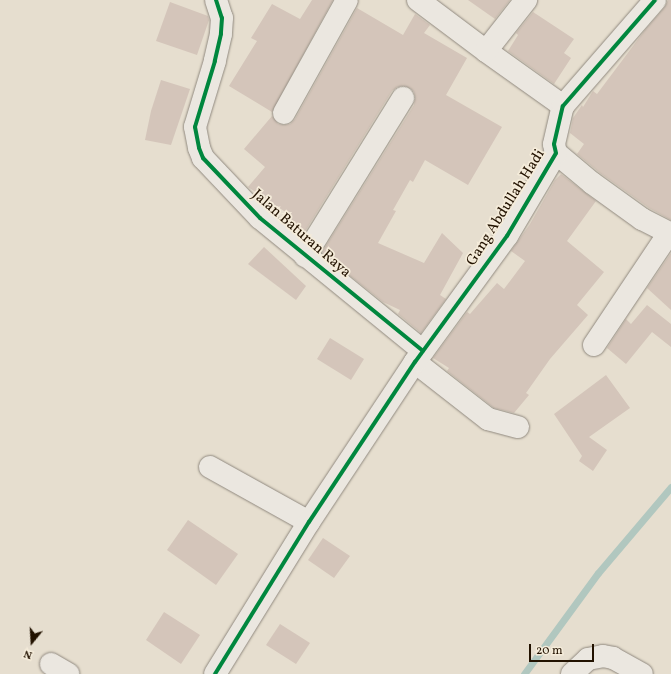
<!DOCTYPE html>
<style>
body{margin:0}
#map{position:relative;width:671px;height:674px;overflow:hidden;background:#e6decf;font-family:Vollkorn,serif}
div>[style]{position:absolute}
.stream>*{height:7px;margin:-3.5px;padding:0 3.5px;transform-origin:3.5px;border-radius:3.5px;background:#b1c7bf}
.building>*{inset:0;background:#d4c5ba}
.roads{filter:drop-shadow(0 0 1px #90897f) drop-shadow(0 0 1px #90897f)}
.minor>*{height:22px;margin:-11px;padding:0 11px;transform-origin:11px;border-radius:11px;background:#ebe7e0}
.cycleway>*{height:4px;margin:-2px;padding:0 2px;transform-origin:2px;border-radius:2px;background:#00873e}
span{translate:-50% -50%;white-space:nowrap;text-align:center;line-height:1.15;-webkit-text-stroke:3.5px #f5ecda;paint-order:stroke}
.street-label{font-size:15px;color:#221200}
.north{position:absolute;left:12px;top:622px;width:40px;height:40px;-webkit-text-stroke:3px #f5ecda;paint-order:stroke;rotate:198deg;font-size:11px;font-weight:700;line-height:16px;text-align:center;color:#221200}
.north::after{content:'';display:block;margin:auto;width:14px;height:18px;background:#221200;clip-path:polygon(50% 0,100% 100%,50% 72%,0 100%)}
.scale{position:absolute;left:529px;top:644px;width:65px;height:18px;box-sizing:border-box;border:2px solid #221200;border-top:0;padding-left:5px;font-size:12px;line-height:14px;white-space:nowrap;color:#221200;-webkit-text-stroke:3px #f5ecda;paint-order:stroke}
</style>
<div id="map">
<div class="stream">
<i style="left:524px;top:674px;width:125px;rotate:-53.8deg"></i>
<i style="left:598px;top:573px;width:113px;rotate:-49.7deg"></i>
</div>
<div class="building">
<i style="clip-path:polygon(312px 0,333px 0,272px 112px,229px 86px,257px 41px,251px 38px,272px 4px,300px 19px)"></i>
<i style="clip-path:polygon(468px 0,510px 0,495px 19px)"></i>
<i style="clip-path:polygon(668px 0,671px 0,671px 220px,649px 208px,600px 173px,577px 154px,584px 144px,570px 133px,573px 118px,582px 105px,583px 107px,593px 91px,597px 94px,645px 30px,664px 8px)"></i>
<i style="clip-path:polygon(170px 2px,208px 16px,209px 20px,197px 55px,156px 41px)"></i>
<i style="clip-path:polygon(357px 8px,403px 35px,415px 14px,430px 25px,424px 33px,467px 58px,446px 95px,502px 127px,468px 185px,425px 160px,413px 182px,410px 180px,393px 210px,396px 211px,378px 243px,424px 263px,442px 233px,463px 253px,440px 295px,446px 299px,421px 333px,398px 314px,400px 310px,383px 302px,348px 274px,350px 270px,332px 260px,322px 252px,414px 105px,415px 98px,414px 92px,410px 88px,403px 86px,397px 87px,392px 91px,304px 233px,286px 220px,290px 215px,248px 187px,265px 167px,244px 149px,272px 116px,278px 124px,284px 125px,290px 124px,295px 119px)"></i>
<i style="clip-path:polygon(533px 12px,574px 39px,564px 53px,571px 58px,554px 84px,508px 51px,518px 35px,516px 33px)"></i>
<i style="clip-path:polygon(161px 80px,190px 89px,171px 145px,145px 140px,151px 111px)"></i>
<i style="clip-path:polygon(561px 174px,596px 201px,567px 241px,604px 272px,577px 305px,588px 315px,550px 359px,526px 393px,529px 395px,514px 413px,494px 408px,447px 371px,449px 368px,433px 358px,467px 312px,470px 314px,497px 283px,504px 289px,525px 261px,511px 251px,530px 224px,555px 180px)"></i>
<i style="clip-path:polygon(264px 247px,306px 286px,296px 300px,248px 264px)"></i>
<i style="clip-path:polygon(671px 253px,671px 310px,647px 288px)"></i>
<i style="clip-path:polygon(647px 305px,671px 324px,671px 347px,652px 332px,626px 364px,607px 348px,626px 319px,631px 324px)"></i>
<i style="clip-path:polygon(330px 338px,364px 359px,351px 380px,317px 359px)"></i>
<i style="clip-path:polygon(606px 375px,630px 408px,589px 437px,607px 450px,593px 471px,579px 461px,582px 456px,554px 414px)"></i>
<i style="clip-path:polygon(188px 520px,238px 554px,216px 585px,167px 550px)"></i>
<i style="clip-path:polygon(323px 538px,350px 556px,334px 578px,308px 560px)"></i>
<i style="clip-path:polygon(164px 612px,200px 635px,181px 664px,146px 640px)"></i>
<i style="clip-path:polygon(280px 624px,310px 643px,296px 664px,266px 645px)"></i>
</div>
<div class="roads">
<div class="minor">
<i style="left:216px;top:0;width:19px;rotate:72deg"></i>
<i style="left:222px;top:18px;width:16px;rotate:94deg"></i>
<i style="left:221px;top:34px;width:28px;rotate:103deg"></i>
<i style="left:215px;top:61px;width:69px;rotate:106.9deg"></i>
<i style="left:195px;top:127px;width:21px;rotate:79deg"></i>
<i style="left:199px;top:148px;width:11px;rotate:68deg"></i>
<i style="left:203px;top:158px;width:83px;rotate:46.5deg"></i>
<i style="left:260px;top:218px;width:210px;rotate:39.2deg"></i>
<i style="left:418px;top:0;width:85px;rotate:36.9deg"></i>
<i style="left:486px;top:51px;width:95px;rotate:35.5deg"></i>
<i style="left:486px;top:51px;width:65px;rotate:-51.9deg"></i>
<i style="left:284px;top:113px;width:129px;rotate:-60.9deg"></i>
<i style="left:556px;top:153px;width:47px;rotate:39.8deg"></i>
<i style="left:592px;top:183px;width:62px;rotate:35.8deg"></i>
<i style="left:642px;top:219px;width:33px;rotate:27deg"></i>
<i style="left:305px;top:256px;width:186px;rotate:-58.2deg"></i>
<i style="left:594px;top:345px;width:135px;rotate:-56.2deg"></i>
<i style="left:415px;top:362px;width:93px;rotate:38deg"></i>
<i style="left:488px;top:419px;width:31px;rotate:15deg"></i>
<i style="left:210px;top:467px;width:113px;rotate:29.1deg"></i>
<i style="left:51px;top:664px;width:20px;rotate:30deg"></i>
<i style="left:215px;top:674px;width:179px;rotate:-58.3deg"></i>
<i style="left:309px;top:522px;width:192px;rotate:-56.5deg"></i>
<i style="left:415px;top:362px;width:156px;rotate:-53.9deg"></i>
<i style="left:507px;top:236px;width:96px;rotate:-59.4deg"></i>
<i style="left:556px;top:153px;width:9px;rotate:-103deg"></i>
<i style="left:554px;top:144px;width:39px;rotate:-77deg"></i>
<i style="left:563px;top:106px;width:140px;rotate:-49deg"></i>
<i style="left:572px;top:674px;width:22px;rotate:-43deg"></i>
<i style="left:588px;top:659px;width:15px;rotate:-11deg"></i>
<i style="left:603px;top:656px;width:10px;rotate:11deg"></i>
<i style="left:613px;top:658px;width:33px;rotate:29deg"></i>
</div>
</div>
<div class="cycleway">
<i style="left:216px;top:0;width:19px;rotate:72deg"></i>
<i style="left:222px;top:18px;width:16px;rotate:94deg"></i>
<i style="left:221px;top:34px;width:28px;rotate:103deg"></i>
<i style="left:215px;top:61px;width:69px;rotate:106.9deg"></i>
<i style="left:195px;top:127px;width:21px;rotate:79deg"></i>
<i style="left:199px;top:148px;width:11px;rotate:68deg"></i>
<i style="left:203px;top:158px;width:83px;rotate:46.5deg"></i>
<i style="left:260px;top:218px;width:210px;rotate:39.2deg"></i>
<i style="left:215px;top:674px;width:179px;rotate:-58.3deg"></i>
<i style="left:309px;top:522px;width:192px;rotate:-56.5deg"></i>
<i style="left:415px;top:362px;width:156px;rotate:-53.9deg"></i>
<i style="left:507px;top:236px;width:96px;rotate:-59.4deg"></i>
<i style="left:556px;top:153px;width:9px;rotate:-103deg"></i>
<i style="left:554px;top:144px;width:39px;rotate:-77deg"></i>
<i style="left:563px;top:106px;width:140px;rotate:-49deg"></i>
</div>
<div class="street-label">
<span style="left:506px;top:208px;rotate:-58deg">Gang Abdullah Hadi</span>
<span style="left:301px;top:234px;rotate:41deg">Jalan Baturan Raya</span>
</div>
<div class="north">N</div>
<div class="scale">20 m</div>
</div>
